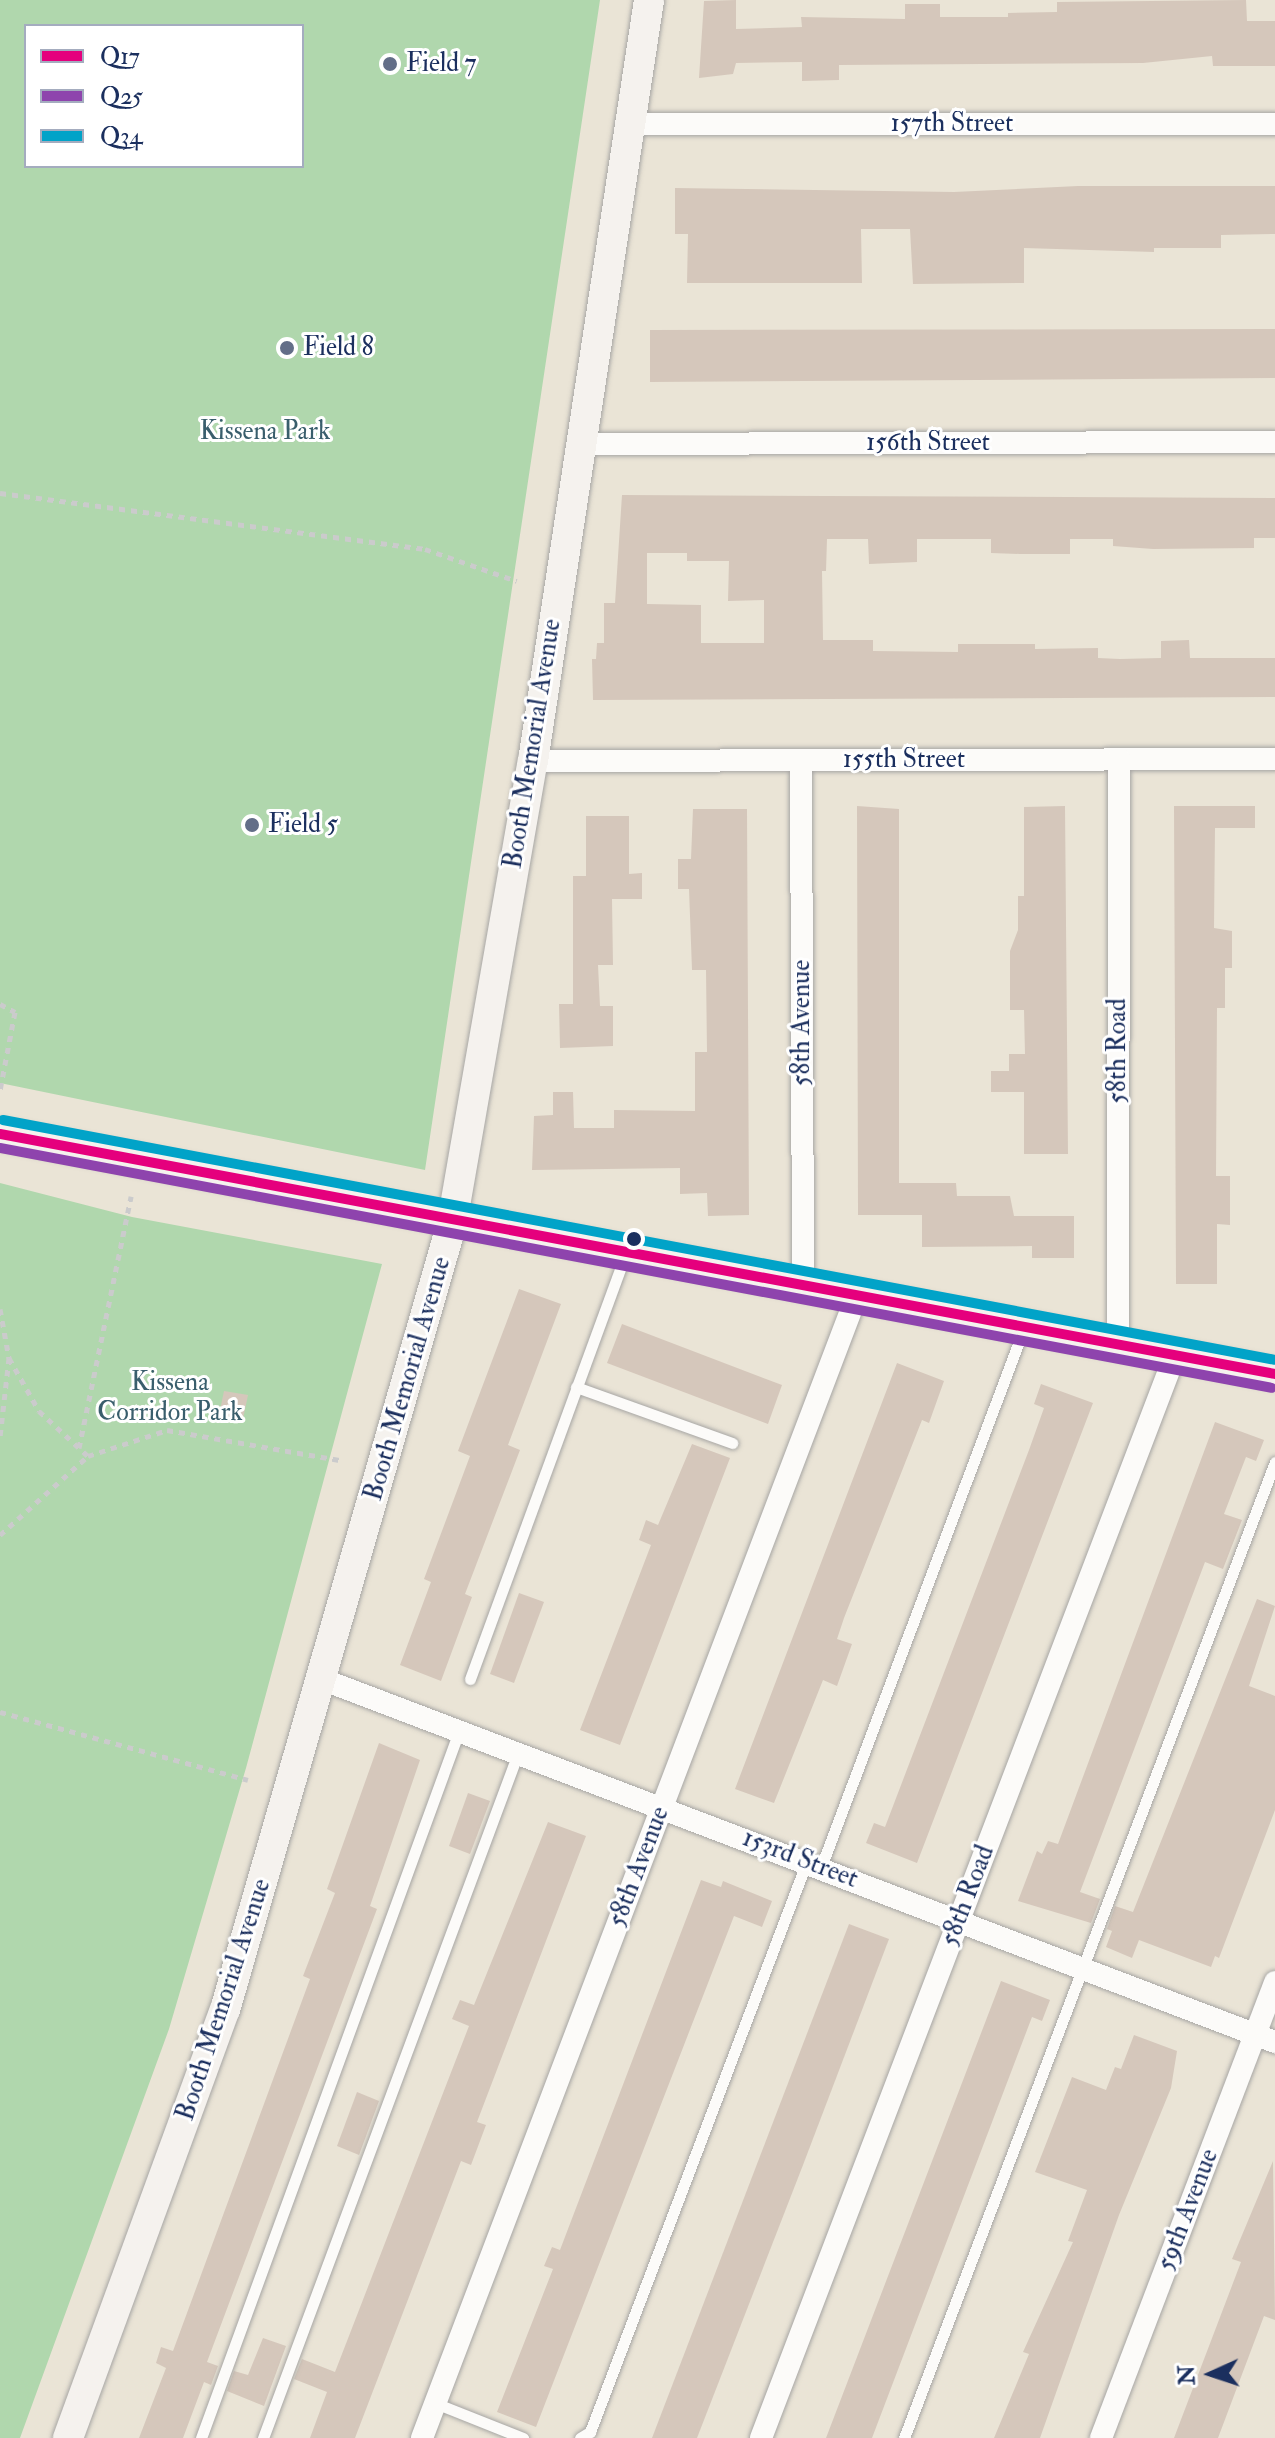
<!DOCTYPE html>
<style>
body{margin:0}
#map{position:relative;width:1275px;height:2438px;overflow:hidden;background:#eae4d6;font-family:"IM FELL Double Pica",serif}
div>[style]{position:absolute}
.green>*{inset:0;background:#b0d7ad}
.building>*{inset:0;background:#d5c7bb}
.path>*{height:5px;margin-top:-2.5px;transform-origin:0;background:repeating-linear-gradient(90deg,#cbcbcc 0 6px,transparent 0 12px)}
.roads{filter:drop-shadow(0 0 2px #a7a6a4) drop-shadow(0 0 2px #a7a6a4)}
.lane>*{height:11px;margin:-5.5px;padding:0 5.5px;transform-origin:5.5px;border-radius:5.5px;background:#fcfbf9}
.street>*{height:22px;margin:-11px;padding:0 11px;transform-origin:11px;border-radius:11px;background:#fcfbf9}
.secondary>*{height:30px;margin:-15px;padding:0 15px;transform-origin:15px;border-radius:15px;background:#f5f2ee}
.bus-1>*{height:10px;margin:-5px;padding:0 5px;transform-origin:5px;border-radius:5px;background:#e5007d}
.bus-2>*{height:10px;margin:-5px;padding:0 5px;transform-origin:5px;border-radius:5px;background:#8e44ad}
.bus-3>*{height:10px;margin:-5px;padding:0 5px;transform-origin:5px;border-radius:5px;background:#01a3c8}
.dots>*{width:22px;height:22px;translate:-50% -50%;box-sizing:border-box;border:4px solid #fff;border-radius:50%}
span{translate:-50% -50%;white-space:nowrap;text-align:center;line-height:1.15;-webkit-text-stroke:6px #fff;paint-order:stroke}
.poi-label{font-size:26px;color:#1b2f5e}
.left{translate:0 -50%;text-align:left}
.street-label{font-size:26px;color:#1b2f5e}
.park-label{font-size:26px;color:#395e6c}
.legend{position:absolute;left:24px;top:24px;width:280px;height:144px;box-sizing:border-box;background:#fff;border:2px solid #a4acbf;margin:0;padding:10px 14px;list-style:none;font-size:24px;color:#1b2f5e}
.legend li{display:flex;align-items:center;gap:16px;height:40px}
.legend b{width:40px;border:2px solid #a4acbf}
.north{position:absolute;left:1171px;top:2334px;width:80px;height:80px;-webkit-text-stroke:6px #fff;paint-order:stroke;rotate:267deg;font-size:22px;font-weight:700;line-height:32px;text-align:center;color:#1b2f5e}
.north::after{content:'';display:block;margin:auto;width:28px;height:36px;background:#1b2f5e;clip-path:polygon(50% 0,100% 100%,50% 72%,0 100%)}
</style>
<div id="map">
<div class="green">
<i style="clip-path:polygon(evenodd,0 0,600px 0,425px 1170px,0 1083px,0 0,26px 26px,302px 26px,302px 166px,26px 166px,26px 26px)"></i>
<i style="clip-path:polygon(0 1183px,132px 1217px,382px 1264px,246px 1768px,169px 2029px,20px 2438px,0 2438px)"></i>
</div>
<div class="building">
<i style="clip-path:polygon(736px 0,736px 29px,802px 27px,801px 17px,905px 19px,905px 4px,940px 4px,940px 17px,1008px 17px,1008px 13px,1057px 12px,1057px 2px,1246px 0,1247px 21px,1275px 21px,1275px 66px,1213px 66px,1212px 56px,1143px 63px,839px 65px,839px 80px,802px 81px,802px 62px,736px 63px,733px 74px,699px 78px,704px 1px)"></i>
<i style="clip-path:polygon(1078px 186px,1275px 186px,1275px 234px,1221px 235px,1221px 248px,1154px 248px,1154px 252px,1024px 248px,1024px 283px,913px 284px,910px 229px,861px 229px,862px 283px,687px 283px,688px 234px,675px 234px,675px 188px,954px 192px)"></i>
<i style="clip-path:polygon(1275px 329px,1275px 378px,650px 382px,650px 330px)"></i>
<i style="clip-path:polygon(evenodd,622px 495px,1275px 498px,1275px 538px,1254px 538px,1254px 548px,1153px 549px,1113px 546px,1113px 539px,1070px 539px,1070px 554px,1020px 554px,991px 553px,991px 539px,917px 539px,917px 562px,869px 564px,868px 539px,827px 539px,826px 571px,822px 571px,823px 640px,873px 640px,873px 651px,958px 652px,958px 644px,1035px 644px,1035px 649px,1098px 648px,1098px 658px,1120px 659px,1161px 658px,1161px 641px,1189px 640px,1190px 658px,1275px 658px,1275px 697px,593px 700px,592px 659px,596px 659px,597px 643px,604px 643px,604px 603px,615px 603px,622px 495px,647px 553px,687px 553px,687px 561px,729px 561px,728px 601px,764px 600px,764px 643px,701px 643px,701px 605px,647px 604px,647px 553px)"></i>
<i style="clip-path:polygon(857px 806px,899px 809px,899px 1183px,956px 1183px,957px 1196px,1010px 1196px,1014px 1216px,1074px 1216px,1074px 1258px,1032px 1258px,1032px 1246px,922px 1247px,922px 1215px,858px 1215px)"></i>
<i style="clip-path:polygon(1065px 806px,1068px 1154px,1024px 1154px,1024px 1092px,991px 1092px,991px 1071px,1009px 1071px,1009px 1054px,1025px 1054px,1024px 1010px,1010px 1010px,1010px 951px,1018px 930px,1018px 896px,1024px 896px,1024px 807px)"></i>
<i style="clip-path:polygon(1174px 806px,1255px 806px,1255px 828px,1215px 828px,1214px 928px,1232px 931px,1232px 968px,1225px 968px,1225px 1008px,1217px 1008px,1216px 1176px,1230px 1176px,1230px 1225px,1217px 1224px,1217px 1284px,1176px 1284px)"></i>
<i style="clip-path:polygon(693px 809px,747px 809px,749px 1215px,708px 1216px,707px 1193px,680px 1194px,680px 1168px,532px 1170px,534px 1116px,553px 1115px,553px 1092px,573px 1092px,574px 1128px,614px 1128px,614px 1110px,695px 1111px,695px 1052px,707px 1052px,706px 970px,692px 970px,689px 889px,678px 889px,678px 859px,691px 859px)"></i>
<i style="clip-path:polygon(586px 816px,629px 816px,629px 874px,642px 873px,642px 899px,612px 899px,613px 965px,598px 965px,600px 1006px,613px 1006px,613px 1046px,560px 1048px,559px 1004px,573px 1004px,573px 876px,586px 876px)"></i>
<i style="clip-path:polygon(519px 1289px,561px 1304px,508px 1445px,520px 1450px,465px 1594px,472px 1597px,441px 1681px,400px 1665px,431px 1582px,424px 1579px,470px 1456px,458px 1451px)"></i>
<i style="clip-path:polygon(622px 1324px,782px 1385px,768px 1424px,607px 1363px)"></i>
<i style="clip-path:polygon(897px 1363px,944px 1381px,929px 1423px,922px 1420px,844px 1618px,837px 1639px,852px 1644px,837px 1686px,823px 1680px,774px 1803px,735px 1789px)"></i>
<i style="clip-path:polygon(1041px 1384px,1093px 1403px,917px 1863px,866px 1843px,874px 1823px,885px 1827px,1029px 1450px,1044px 1408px,1034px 1404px)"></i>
<i style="clip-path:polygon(224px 1391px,248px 1395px,243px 1419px,219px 1415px)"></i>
<i style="clip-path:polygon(1215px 1422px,1264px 1440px,1256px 1461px,1246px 1457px,1224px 1514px,1242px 1520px,1223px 1569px,1205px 1562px,1080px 1892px,1100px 1899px,1091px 1923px,1018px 1901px,1037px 1851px,1042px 1854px,1048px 1841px,1058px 1844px)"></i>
<i style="clip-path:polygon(692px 1444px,730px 1458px,620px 1745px,580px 1730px,651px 1545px,639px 1540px,646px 1520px,658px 1525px)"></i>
<i style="clip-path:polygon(519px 1593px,544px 1602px,514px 1683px,490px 1674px)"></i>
<i style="clip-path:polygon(1257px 1599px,1275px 1606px,1249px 1686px,1275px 1696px,1275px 1810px,1219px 1958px,1215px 1956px,1211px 1967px,1139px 1940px,1132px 1958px,1106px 1947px,1112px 1931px,1107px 1929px,1115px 1906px,1133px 1912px)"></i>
<i style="clip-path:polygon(379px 1743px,420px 1760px,370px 1906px,377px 1909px,207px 2362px,218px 2366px,211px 2385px,204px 2382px,183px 2438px,139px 2438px,166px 2368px,156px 2363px,161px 2347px,173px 2351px,310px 1979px,303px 1976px,335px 1893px,327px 1889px)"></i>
<i style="clip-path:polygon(468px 1793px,490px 1801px,470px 1854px,449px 1846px)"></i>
<i style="clip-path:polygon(548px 1822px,586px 1836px,477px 2122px,486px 2125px,471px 2165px,461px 2161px,355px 2438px,310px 2438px,327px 2392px,294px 2379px,302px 2359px,335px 2372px,469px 2026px,452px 2019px,460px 2000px,474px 2005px)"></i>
<i style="clip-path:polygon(701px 1880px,721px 1887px,723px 1881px,772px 1901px,762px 1927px,734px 1916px,536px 2427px,497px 2412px,553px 2269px,544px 2266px,552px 2247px,560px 2250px)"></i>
<i style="clip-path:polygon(849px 1924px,889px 1939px,803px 2165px,697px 2438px,652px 2438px)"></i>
<i style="clip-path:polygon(1001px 1981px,1050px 2000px,1042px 2021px,1032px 2017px,872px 2438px,826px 2438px)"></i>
<i style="clip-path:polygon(1134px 2035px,1177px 2051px,1171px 2088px,1119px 2215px,1040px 2438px,994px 2438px,1029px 2354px,1023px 2352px,1073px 2242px,1068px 2241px,1087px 2190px,1035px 2172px,1072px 2077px,1106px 2090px,1115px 2067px,1121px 2069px)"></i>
<i style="clip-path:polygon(357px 2092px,379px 2101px,359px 2155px,337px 2146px)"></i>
<i style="clip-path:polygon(1273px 2161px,1275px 2320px,1264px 2316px,1218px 2438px,1174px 2438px,1241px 2262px,1232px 2259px)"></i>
<i style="clip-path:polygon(263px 2338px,286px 2346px,264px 2406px,227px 2391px,234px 2371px,248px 2375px)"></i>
</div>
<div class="path">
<i style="left:0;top:493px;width:429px;rotate:7.5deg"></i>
<i style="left:425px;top:549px;width:97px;rotate:19.2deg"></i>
<i style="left:0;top:1004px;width:17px;rotate:28deg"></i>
<i style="left:15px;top:1012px;width:80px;rotate:100.8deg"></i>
<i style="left:0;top:1309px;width:50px;rotate:79.6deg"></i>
<i style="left:9px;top:1358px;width:80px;rotate:96.5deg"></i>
<i style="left:9px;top:1358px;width:61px;rotate:60.5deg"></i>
<i style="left:39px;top:1411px;width:67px;rotate:42.6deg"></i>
<i style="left:79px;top:1448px;width:257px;rotate:-78.3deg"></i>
<i style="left:0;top:1535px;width:118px;rotate:-41.9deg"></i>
<i style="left:88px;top:1456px;width:83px;rotate:-18.2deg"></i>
<i style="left:167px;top:1430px;width:175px;rotate:9.9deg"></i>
<i style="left:0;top:1712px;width:257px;rotate:15.3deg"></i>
</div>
<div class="roads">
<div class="lane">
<i style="left:576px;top:1387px;width:166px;rotate:19.7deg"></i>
<i style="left:470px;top:1679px;width:451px;rotate:-69.9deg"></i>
<i style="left:821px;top:1867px;width:576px;rotate:-69.36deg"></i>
<i style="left:435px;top:2403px;width:95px;rotate:21.7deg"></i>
<i style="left:201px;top:2438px;width:753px;rotate:-69.95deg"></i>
<i style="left:263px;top:2438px;width:731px;rotate:-69.58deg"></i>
<i style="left:580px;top:2438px;width:12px;rotate:-31deg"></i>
<i style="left:590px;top:2432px;width:611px;rotate:-69.19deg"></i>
<i style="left:904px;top:2438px;width:1044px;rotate:-69.19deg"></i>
</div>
<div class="street">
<i style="left:629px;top:124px;width:646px"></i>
<i style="left:581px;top:444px;width:694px;rotate:-0.17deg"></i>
<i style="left:801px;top:760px;width:526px;rotate:89.78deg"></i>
<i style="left:533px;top:761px;width:742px;rotate:-0.15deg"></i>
<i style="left:1118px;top:1343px;width:584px;rotate:-89.9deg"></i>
<i style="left:324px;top:1680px;width:1018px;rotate:20.84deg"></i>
<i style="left:422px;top:2438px;width:1221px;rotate:-69.17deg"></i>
<i style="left:761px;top:2438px;width:1159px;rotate:-69.08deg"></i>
<i style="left:1101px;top:2438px;width:488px;rotate:-69.1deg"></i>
</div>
<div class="secondary">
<i style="left:0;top:1134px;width:1297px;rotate:10.66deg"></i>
<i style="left:68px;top:2438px;width:456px;rotate:-69.9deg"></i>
<i style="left:225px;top:2010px;width:819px;rotate:-73.91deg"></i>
<i style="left:452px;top:1223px;width:469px;rotate:-80.1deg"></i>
<i style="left:533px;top:761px;width:770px;rotate:-81.33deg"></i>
</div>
</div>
<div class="bus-1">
<i style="left:0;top:1134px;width:1297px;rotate:10.66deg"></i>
</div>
<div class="bus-2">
<i style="left:0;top:1148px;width:1294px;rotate:10.68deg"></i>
</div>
<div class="bus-3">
<i style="left:3px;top:1120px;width:1294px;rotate:10.68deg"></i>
</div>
<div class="dots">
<i style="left:390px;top:64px;background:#636e88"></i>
<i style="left:287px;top:348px;background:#636e88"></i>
<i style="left:252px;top:825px;background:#636e88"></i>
<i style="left:634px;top:1239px;background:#1b2f5e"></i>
</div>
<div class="poi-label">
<span class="left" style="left:406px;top:64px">Field 7</span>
<span class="left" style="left:303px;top:348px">Field 8</span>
<span class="left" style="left:268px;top:825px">Field 5</span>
</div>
<div class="street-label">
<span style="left:952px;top:124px">157th Street</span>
<span style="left:928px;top:443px">156th Street</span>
<span style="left:533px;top:744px;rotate:-81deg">Booth Memorial Avenue</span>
<span style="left:904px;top:760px">155th Street</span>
<span style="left:802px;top:1023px;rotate:-90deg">58th Avenue</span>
<span style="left:1118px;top:1051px;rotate:-90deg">58th Road</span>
<span style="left:408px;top:1379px;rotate:-74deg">Booth Memorial Avenue</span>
<span style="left:800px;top:1859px;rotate:21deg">153rd Street</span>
<span style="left:639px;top:1867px;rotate:-69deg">58th Avenue</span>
<span style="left:968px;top:1896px;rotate:-69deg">58th Road</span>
<span style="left:224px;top:2000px;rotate:-72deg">Booth Memorial Avenue</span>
<span style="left:1188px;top:2210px;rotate:-69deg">59th Avenue</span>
</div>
<div class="park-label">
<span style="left:265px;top:432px">Kissena Park</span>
<span style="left:170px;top:1398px">Kissena<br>Corridor Park</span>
</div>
<ul class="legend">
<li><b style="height:10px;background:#e5007d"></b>Q17</li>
<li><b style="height:10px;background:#8e44ad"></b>Q25</li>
<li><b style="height:10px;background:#01a3c8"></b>Q34</li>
</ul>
<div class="north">N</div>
</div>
